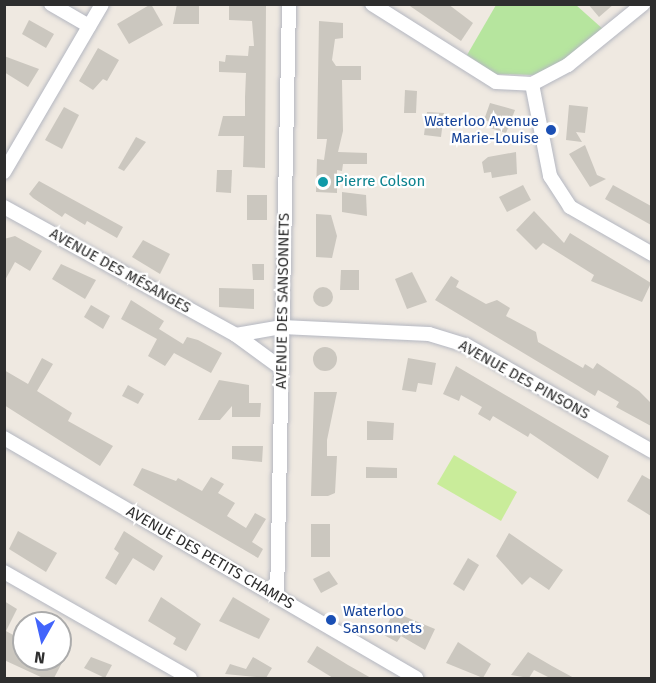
<!DOCTYPE html>
<meta charset="utf-8">
<style>
body{margin:0}
#map{position:relative;width:656px;height:683px;overflow:hidden;background:#efe9e1;font-family:"Fira Sans",sans-serif}
div>[style]{position:absolute}
.green>*{inset:0;background:#b6e59e}
.pitch>*{inset:0;background:#c9ec9a}
.building>*{inset:0;background:#cbc7bf}
.round{border-radius:50%}
.roads{filter:drop-shadow(0 0 2px #b4b7c1) drop-shadow(0 0 2px #b4b7c1)}
.street>*{height:14px;margin:-7px;padding:0 7px;transform-origin:7px;border-radius:7px;background:#fff}
.dots>*{width:16px;height:16px;translate:-50% -50%;box-sizing:border-box;border:3px solid #fff;border-radius:50%}
span{translate:-50% -50%;white-space:nowrap;text-align:center;line-height:1.15;-webkit-text-stroke:4.5px #fff;paint-order:stroke}
.transit-label{font-size:15px;color:#164399}
.right{translate:-100% -50%;text-align:right}
.left{translate:0 -50%;text-align:left}
.culture-label{font-size:15px;color:#0d838f}
.street-label{font-size:15px;color:#2e2e2e}
.frame{position:absolute;inset:0;border:6px solid #2e2e2e;pointer-events:none}
.north{position:absolute;left:12px;top:611px;width:60px;height:60px;box-sizing:border-box;background:#fff;border:2px solid #ababab;border-radius:50%;rotate:188deg;font-size:16px;font-weight:700;line-height:24px;text-align:center;color:#2e2e2e}
.north::after{content:'';display:block;margin:auto;width:21px;height:27px;background:#4264fb;clip-path:polygon(50% 0,100% 100%,50% 72%,0 100%)}
</style>
<div id="map">
<div class="green">
<i style="clip-path:polygon(496px 5px,576px 5px,604px 30px,564px 63px,535px 75px,495px 74px,467px 55px)"></i>
</div>
<div class="pitch">
<i style="clip-path:polygon(454px 455px,517px 492px,501px 521px,437px 484px)"></i>
</div>
<div class="building">
<i style="clip-path:polygon(151px 4px,163px 25px,129px 44px,117px 24px)"></i>
<i style="clip-path:polygon(177px 4px,199px 4px,199px 24px,173px 24px)"></i>
<i style="clip-path:polygon(229px 4px,266px 4px,265px 168px,243px 167px,244px 136px,218px 136px,223px 116px,245px 116px,245px 97px,246px 73px,219px 72px,219px 61px,225px 62px,226px 55px,248px 56px,249px 46px,254px 46px,252px 21px,229px 20px)"></i>
<i style="clip-path:polygon(407px 4px,448px 4px,473px 23px,461px 41px)"></i>
<i style="clip-path:polygon(588px 4px,614px 4px,599px 17px)"></i>
<i style="clip-path:polygon(29px 20px,54px 34px,46px 48px,22px 34px)"></i>
<i style="clip-path:polygon(319px 21px,343px 23px,343px 38px,335px 39px,332px 60px,336px 66px,361px 66px,361px 80px,342px 80px,343px 131px,338px 152px,367px 153px,367px 164px,343px 164px,342px 171px,337px 170px,337px 193px,316px 192px,317px 159px,324px 160px,327px 139px,317px 139px)"></i>
<i style="clip-path:polygon(98px 48px,119px 60px,107px 81px,103px 79px,93px 90px,79px 81px)"></i>
<i style="clip-path:polygon(4px 56px,39px 69px,28px 87px,4px 72px)"></i>
<i style="clip-path:polygon(405px 90px,417px 91px,416px 113px,404px 113px)"></i>
<i style="clip-path:polygon(490px 103px,515px 110px,506px 133px,490px 128px,490px 122px,484px 120px)"></i>
<i style="clip-path:polygon(569px 105px,588px 107px,585px 133px,576px 132px,582px 142px,566px 140px)"></i>
<i style="clip-path:polygon(64px 107px,79px 115px,62px 149px,45px 140px)"></i>
<i style="clip-path:polygon(427px 112px,444px 113px,441px 137px,424px 135px)"></i>
<i style="clip-path:polygon(136px 137px,146px 142px,124px 171px,118px 168px)"></i>
<i style="clip-path:polygon(585px 145px,597px 175px,606px 179px,590px 187px,569px 154px)"></i>
<i style="clip-path:polygon(516px 152px,517px 174px,492px 178px,491px 172px,484px 173px,482px 162px,488px 157px)"></i>
<i style="clip-path:polygon(217px 170px,232px 170px,231px 193px,216px 192px)"></i>
<i style="clip-path:polygon(39px 181px,123px 227px,117px 238px,87px 221px,85px 225px,65px 213px,62px 217px,33px 198px,29px 194px)"></i>
<i style="clip-path:polygon(523px 185px,531px 200px,507px 212px,499px 197px)"></i>
<i style="clip-path:polygon(613px 185px,651px 206px,651px 225px,605px 199px)"></i>
<i style="clip-path:polygon(342px 192px,366px 195px,367px 216px,342px 212px)"></i>
<i style="clip-path:polygon(247px 195px,267px 195px,267px 220px,247px 220px)"></i>
<i style="clip-path:polygon(534px 211px,564px 243px,570px 233px,651px 283px,642px 302px,591px 281px,594px 275px,543px 243px,536px 250px,516px 230px)"></i>
<i style="clip-path:polygon(316px 214px,331px 215px,337px 236px,332px 258px,316px 257px)"></i>
<i style="clip-path:polygon(15px 236px,42px 251px,30px 271px,15px 262px,4px 282px,4px 239px)"></i>
<i style="clip-path:polygon(143px 240px,170px 254px,160px 274px,132px 257px)"></i>
<i style="clip-path:polygon(61px 264px,96px 280px,85px 299px,52px 279px)"></i>
<i style="clip-path:polygon(252px 264px,264px 264px,264px 280px,253px 280px)"></i>
<i style="clip-path:polygon(341px 270px,359px 270px,359px 290px,340px 290px)"></i>
<i style="clip-path:polygon(412px 272px,427px 302px,407px 309px,395px 279px)"></i>
<i style="clip-path:polygon(451px 276px,459px 281px,456px 287px,486px 304px,497px 300px,510px 308px,506px 316px,536px 332px,538px 342px,583px 368px,585px 364px,593px 369px,597px 363px,639px 391px,651px 403px,651px 426px,616px 407px,619px 402px,598px 390px,595px 396px,435px 300px)"></i>
<i class="round" style="left:313px;top:287px;width:20px;height:20px"></i>
<i style="clip-path:polygon(219px 288px,254px 289px,254px 309px,219px 307px)"></i>
<i style="clip-path:polygon(131px 300px,164px 321px,159px 329px,183px 344px,187px 337px,198px 340px,222px 353px,211px 373px,174px 353px,165px 366px,148px 356px,157px 339px,121px 319px)"></i>
<i style="clip-path:polygon(91px 305px,110px 316px,103px 329px,84px 317px)"></i>
<i class="round" style="left:313px;top:347px;width:24px;height:24px"></i>
<i style="clip-path:polygon(42px 358px,53px 364px,37px 391px,72px 413px,68px 421px,113px 446px,100px 466px,4px 405px,4px 370px,28px 384px)"></i>
<i style="clip-path:polygon(408px 358px,436px 363px,432px 385px,418px 383px,416px 392px,402px 390px)"></i>
<i style="clip-path:polygon(456px 366px,609px 456px,598px 479px,530px 433px,528px 437px,493px 416px,490px 421px,478px 414px,482px 407px,461px 395px,459px 401px,443px 394px)"></i>
<i style="clip-path:polygon(219px 380px,249px 385px,249px 403px,261px 403px,260px 417px,232px 417px,232px 406px,220px 420px,198px 420px)"></i>
<i style="clip-path:polygon(128px 385px,144px 394px,138px 404px,122px 396px)"></i>
<i style="clip-path:polygon(314px 392px,337px 392px,327px 440px,327px 456px,337px 456px,335px 493px,328px 496px,311px 496px)"></i>
<i style="clip-path:polygon(367px 421px,394px 423px,393px 440px,367px 440px)"></i>
<i style="clip-path:polygon(232px 446px,263px 446px,262px 462px,232px 459px)"></i>
<i style="clip-path:polygon(366px 467px,397px 468px,397px 478px,366px 478px)"></i>
<i style="clip-path:polygon(142px 468px,176px 481px,178px 478px,202px 491px,211px 477px,224px 484px,218px 493px,235px 503px,227px 516px,246px 528px,255px 513px,266px 519px,252px 542px,263px 549px,258px 558px,133px 485px)"></i>
<i style="clip-path:polygon(642px 475px,651px 480px,651px 516px,627px 501px)"></i>
<i style="clip-path:polygon(311px 524px,330px 524px,330px 557px,311px 557px)"></i>
<i style="clip-path:polygon(18px 531px,57px 553px,46px 572px,9px 549px)"></i>
<i style="clip-path:polygon(124px 531px,163px 556px,154px 571px,133px 558px,116px 585px,105px 578px,119px 553px,114px 549px)"></i>
<i style="clip-path:polygon(509px 533px,563px 570px,549px 590px,530px 577px,522px 585px,496px 556px)"></i>
<i style="clip-path:polygon(468px 558px,479px 565px,464px 591px,453px 584px)"></i>
<i style="clip-path:polygon(329px 571px,338px 584px,321px 593px,313px 579px)"></i>
<i style="clip-path:polygon(161px 597px,201px 624px,186px 651px,173px 644px,176px 638px,148px 621px)"></i>
<i style="clip-path:polygon(233px 597px,270px 619px,259px 639px,219px 621px)"></i>
<i style="clip-path:polygon(4px 601px,17px 609px,6px 631px,24px 641px,24px 659px,64px 659px,54px 678px,43px 678px,4px 660px)"></i>
<i style="clip-path:polygon(394px 612px,435px 629px,425px 650px,401px 636px,397px 642px,382px 634px)"></i>
<i style="clip-path:polygon(458px 642px,491px 664px,483px 678px,446px 663px)"></i>
<i style="clip-path:polygon(317px 646px,348px 665px,371px 678px,333px 678px,307px 662px)"></i>
<i style="clip-path:polygon(528px 652px,552px 666px,574px 678px,550px 678px,534px 670px,529px 678px,511px 675px)"></i>
<i style="clip-path:polygon(91px 657px,112px 665px,105px 678px,84px 668px)"></i>
<i style="clip-path:polygon(253px 657px,272px 668px,266px 678px,225px 674px,230px 664px,246px 669px)"></i>
</div>
<div class="roads">
<div class="street">
<i style="left:51px;top:4px;width:44px;rotate:30.1deg"></i>
<i style="left:372px;top:4px;width:146px;rotate:32.2deg"></i>
<i style="left:496px;top:82px;width:36px;rotate:3deg"></i>
<i style="left:532px;top:84px;width:41px;rotate:-27.8deg"></i>
<i style="left:568px;top:65px;width:97px;rotate:-39.1deg"></i>
<i style="left:532px;top:84px;width:94px;rotate:78.9deg"></i>
<i style="left:550px;top:176px;width:37px;rotate:57deg"></i>
<i style="left:570px;top:207px;width:95px;rotate:29.8deg"></i>
<i style="left:4px;top:172px;width:194px;rotate:-59.7deg"></i>
<i style="left:4px;top:207px;width:265px;rotate:28.9deg"></i>
<i style="left:236px;top:335px;width:56px;rotate:36.3deg"></i>
<i style="left:236px;top:335px;width:47px;rotate:-9.9deg"></i>
<i style="left:282px;top:327px;width:147px;rotate:2.7deg"></i>
<i style="left:429px;top:334px;width:39px;rotate:17deg"></i>
<i style="left:466px;top:345px;width:214px;rotate:29.7deg"></i>
<i style="left:4px;top:438px;width:477px;rotate:30.2deg"></i>
<i style="left:4px;top:572px;width:214px;rotate:29.7deg"></i>
<i style="left:277px;top:597px;width:593px;rotate:-88.84deg"></i>
</div>
</div>
<div class="dots">
<i style="left:551px;top:130px;background:#1a4fb4"></i>
<i style="left:323px;top:182px;background:#0f9aa8"></i>
<i style="left:331px;top:620px;background:#1a4fb4"></i>
</div>
<div class="transit-label">
<span class="right" style="left:539px;top:130px">Waterloo Avenue<br>Marie-Louise</span>
<span class="left" style="left:343px;top:620px">Waterloo<br>Sansonnets</span>
</div>
<div class="culture-label">
<span class="left" style="left:335px;top:182px">Pierre Colson</span>
</div>
<div class="street-label">
<span style="left:120px;top:271px;rotate:29deg">AVENUE DES MÉSANGES</span>
<span style="left:283px;top:301px;rotate:-89deg">AVENUE DES SANSONNETS</span>
<span style="left:524px;top:380px;rotate:29deg">AVENUE DES PINSONS</span>
<span style="left:210px;top:558px;rotate:30deg">AVENUE DES PETITS CHAMPS</span>
</div>
<div class="frame"></div>
<div class="north">N</div>
</div>
